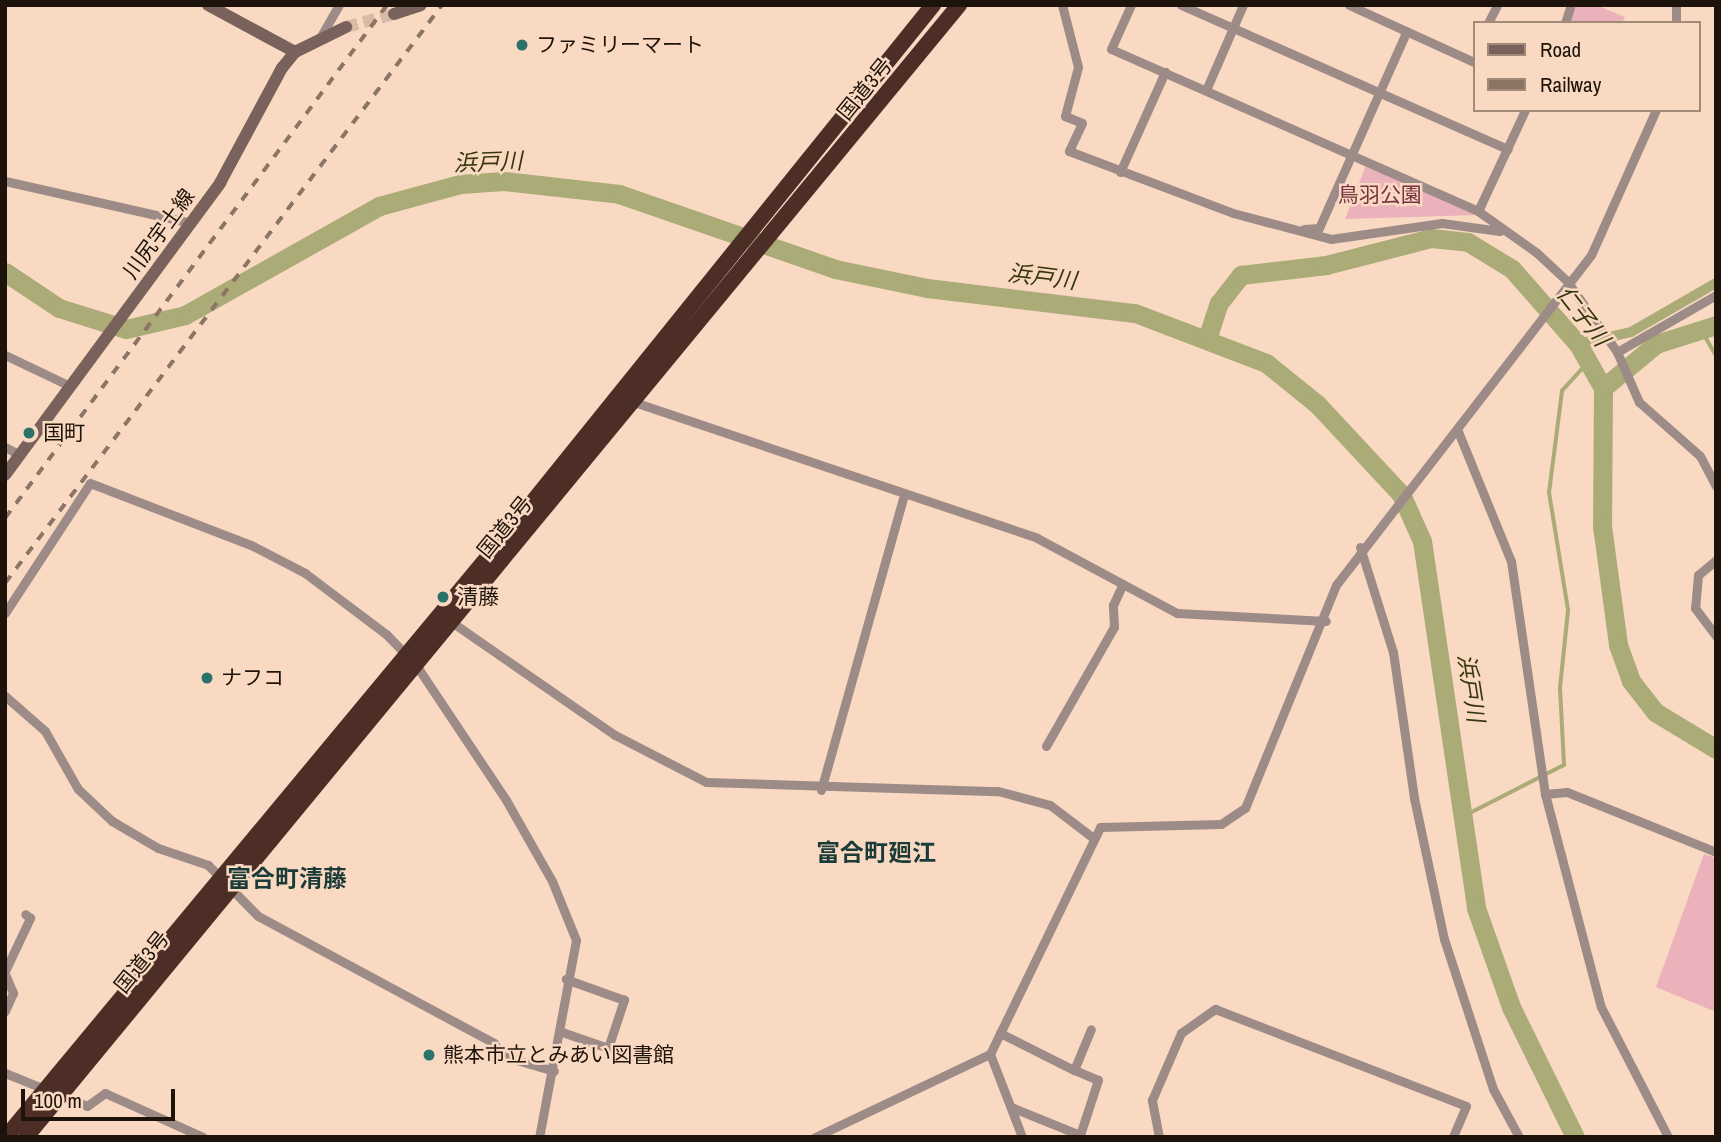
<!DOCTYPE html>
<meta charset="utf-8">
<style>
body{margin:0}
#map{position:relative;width:1721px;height:1142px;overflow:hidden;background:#f9d9c1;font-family:"Archivo Narrow","Noto Sans JP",sans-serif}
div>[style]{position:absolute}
.green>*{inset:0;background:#ebb2bb}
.stream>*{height:3.5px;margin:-1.75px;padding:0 1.75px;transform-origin:1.75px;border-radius:1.75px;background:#aaab77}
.canal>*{height:10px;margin:-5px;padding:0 5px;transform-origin:5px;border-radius:5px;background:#aaab77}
.river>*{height:19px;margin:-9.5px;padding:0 9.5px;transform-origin:9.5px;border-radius:9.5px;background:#aaab77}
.secondary-tunnel>*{height:12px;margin-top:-6px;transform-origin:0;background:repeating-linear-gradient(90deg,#d8bba6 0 12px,transparent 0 18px)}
.street>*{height:9px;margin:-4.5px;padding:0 4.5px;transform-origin:4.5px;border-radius:4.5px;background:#9c8b87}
.secondary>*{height:12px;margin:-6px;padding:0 6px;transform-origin:6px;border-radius:6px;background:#7a625c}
.highway>*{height:16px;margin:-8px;padding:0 8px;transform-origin:8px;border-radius:8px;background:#4d2e27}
.rail>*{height:3.5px;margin-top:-1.75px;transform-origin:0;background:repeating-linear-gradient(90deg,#8b7565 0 9px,transparent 0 18px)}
.dots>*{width:19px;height:19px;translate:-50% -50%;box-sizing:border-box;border:4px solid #f9d9c1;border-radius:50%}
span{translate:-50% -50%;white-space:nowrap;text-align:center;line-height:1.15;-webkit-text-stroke:5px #f9d9c1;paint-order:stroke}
.poi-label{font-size:21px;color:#1e130a}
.left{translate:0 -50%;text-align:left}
.street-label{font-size:21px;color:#1e130a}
.park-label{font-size:21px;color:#783141}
.water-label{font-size:23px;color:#37360c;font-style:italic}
.quarter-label{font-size:24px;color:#1a3b37;font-weight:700}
.frame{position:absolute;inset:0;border:7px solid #1e130a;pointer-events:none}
.legend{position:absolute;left:1473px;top:21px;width:228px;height:91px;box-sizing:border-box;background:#f9d9c1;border:2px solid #a18a78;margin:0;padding:9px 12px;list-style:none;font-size:21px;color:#1e130a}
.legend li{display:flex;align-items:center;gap:14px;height:35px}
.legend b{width:35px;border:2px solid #a18a78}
.scale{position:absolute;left:21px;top:1089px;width:154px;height:32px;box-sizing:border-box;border:4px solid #1e130a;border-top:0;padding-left:9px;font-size:21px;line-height:24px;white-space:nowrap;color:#1e130a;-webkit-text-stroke:5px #f9d9c1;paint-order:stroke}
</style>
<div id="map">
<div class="green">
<i style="clip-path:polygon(1577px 5px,1596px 5px,1625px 17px,1622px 23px,1569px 23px)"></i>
<i style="clip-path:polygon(1366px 165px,1478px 215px,1345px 219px)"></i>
<i style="clip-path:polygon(1704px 854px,1716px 858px,1716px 1012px,1656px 987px)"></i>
</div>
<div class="stream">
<i style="left:1701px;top:329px;width:30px;rotate:60deg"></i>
<i style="left:1466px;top:815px;width:110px;rotate:-27deg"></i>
<i style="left:1564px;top:765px;width:77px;rotate:-93deg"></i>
<i style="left:1560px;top:688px;width:78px;rotate:-84.1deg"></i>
<i style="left:1568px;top:610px;width:119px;rotate:-99.2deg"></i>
<i style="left:1549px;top:493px;width:103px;rotate:-82.7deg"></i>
<i style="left:1562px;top:391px;width:42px;rotate:-47.9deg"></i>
</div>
<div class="canal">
<i style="left:1578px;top:344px;width:54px;rotate:-12.8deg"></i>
<i style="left:1631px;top:332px;width:98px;rotate:-30deg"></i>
</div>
<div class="river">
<i style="left:5px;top:272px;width:65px;rotate:33.7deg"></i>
<i style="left:59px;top:308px;width:70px;rotate:17.4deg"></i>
<i style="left:126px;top:329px;width:61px;rotate:-13.3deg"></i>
<i style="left:185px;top:315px;width:223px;rotate:-29.3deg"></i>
<i style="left:379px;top:206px;width:84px;rotate:-15.2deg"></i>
<i style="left:460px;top:184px;width:44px;rotate:-3.9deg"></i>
<i style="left:504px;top:181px;width:116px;rotate:6.4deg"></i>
<i style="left:619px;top:194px;width:229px;rotate:19.1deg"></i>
<i style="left:835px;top:269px;width:94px;rotate:11.7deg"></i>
<i style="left:927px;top:288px;width:209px;rotate:6.9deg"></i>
<i style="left:1135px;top:313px;width:140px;rotate:20.9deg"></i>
<i style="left:1266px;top:363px;width:65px;rotate:38.8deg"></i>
<i style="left:1317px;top:404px;width:123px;rotate:47deg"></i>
<i style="left:1401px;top:494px;width:51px;rotate:65.9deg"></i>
<i style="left:1422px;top:541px;width:371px;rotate:81.6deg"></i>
<i style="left:1476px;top:908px;width:105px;rotate:70.5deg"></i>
<i style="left:1511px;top:1007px;width:145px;rotate:63.8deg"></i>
<i style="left:1208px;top:336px;width:35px;rotate:-72deg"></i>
<i style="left:1219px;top:303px;width:36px;rotate:-52deg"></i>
<i style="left:1241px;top:275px;width:86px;rotate:-6.7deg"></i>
<i style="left:1326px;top:265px;width:108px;rotate:-14.4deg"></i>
<i style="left:1431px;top:238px;width:37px;rotate:6deg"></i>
<i style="left:1468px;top:242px;width:52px;rotate:31.5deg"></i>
<i style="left:1512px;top:269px;width:100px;rotate:48.7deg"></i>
<i style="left:1578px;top:344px;width:51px;rotate:60.4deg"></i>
<i style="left:1603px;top:388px;width:138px;rotate:90.4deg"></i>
<i style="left:1602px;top:526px;width:120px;rotate:82.3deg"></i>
<i style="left:1618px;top:645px;width:38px;rotate:70deg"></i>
<i style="left:1631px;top:681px;width:39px;rotate:52deg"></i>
<i style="left:1655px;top:712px;width:71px;rotate:31.2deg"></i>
<i style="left:1603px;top:388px;width:69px;rotate:-39.7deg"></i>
<i style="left:1656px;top:344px;width:63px;rotate:-17.6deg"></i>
</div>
<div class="secondary-tunnel">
<i style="left:346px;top:27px;width:50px;rotate:-15.2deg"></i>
</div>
<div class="street">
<i style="left:1062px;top:5px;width:64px;rotate:75.5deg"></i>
<i style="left:1078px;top:67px;width:51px;rotate:104.9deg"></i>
<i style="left:1065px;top:116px;width:18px;rotate:22deg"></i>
<i style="left:1082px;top:123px;width:31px;rotate:115deg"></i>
<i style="left:1069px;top:151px;width:175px;rotate:20.7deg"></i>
<i style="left:1233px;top:213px;width:101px;rotate:14.9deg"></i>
<i style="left:1331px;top:239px;width:112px;rotate:-8.2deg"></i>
<i style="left:1442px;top:223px;width:58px;rotate:8deg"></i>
<i style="left:1131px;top:5px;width:48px;rotate:114.4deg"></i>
<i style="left:1111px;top:49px;width:401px;rotate:23.8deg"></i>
<i style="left:1478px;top:211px;width:72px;rotate:35.4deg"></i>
<i style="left:1537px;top:253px;width:41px;rotate:43deg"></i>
<i style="left:1567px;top:281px;width:87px;rotate:54.8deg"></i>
<i style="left:1617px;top:352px;width:55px;rotate:66.3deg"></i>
<i style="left:1639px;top:402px;width:81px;rotate:41.5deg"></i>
<i style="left:1700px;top:456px;width:34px;rotate:62deg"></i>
<i style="left:1181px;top:5px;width:357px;rotate:23.8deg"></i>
<i style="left:1349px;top:5px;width:137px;rotate:24.5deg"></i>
<i style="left:1676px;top:5px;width:18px;rotate:90deg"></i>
<i style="left:1488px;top:23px;width:20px;rotate:-63deg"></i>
<i style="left:1565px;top:23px;width:19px;rotate:-72deg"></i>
<i style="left:321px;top:36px;width:36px;rotate:-60deg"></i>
<i style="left:1206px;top:90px;width:93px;rotate:-66.5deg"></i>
<i style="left:1120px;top:172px;width:110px;rotate:-65.8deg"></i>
<i style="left:5px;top:181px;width:191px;rotate:12.7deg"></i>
<i style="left:1478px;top:211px;width:111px;rotate:-65deg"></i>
<i style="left:1304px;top:229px;width:15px;rotate:-4deg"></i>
<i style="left:1319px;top:228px;width:214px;rotate:-66deg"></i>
<i style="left:1617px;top:352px;width:114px;rotate:-29.9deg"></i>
<i style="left:5px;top:355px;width:72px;rotate:25.5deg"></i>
<i style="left:631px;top:401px;width:428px;rotate:18.6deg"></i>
<i style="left:1037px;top:538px;width:159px;rotate:28.2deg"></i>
<i style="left:1177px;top:613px;width:149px;rotate:3.1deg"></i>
<i style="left:1457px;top:429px;width:143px;rotate:67.8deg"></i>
<i style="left:1511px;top:561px;width:235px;rotate:81.7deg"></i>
<i style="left:1545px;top:794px;width:220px;rotate:75.3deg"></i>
<i style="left:1601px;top:1007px;width:146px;rotate:62.7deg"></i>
<i style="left:5px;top:447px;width:17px;rotate:28deg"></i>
<i style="left:1360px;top:547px;width:110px;rotate:72.6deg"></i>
<i style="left:1393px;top:652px;width:148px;rotate:81.8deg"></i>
<i style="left:1414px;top:798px;width:144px;rotate:78deg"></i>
<i style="left:1444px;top:939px;width:158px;rotate:71.9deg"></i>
<i style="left:1493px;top:1089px;width:55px;rotate:61.6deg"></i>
<i style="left:1716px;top:560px;width:23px;rotate:140deg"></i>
<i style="left:1698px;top:575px;width:33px;rotate:95deg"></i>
<i style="left:1695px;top:608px;width:35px;rotate:53deg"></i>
<i style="left:5px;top:613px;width:155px;rotate:-56.8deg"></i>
<i style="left:90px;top:483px;width:173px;rotate:21.1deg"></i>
<i style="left:251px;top:545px;width:61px;rotate:27.4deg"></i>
<i style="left:305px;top:573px;width:101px;rotate:37deg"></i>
<i style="left:386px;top:634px;width:43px;rotate:45.9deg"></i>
<i style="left:416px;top:665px;width:162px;rotate:56.3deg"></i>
<i style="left:506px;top:800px;width:93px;rotate:60.4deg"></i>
<i style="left:552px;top:881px;width:64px;rotate:67.9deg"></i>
<i style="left:576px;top:940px;width:200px;rotate:100.6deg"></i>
<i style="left:453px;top:623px;width:197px;rotate:34.7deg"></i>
<i style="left:615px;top:735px;width:102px;rotate:27.3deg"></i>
<i style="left:706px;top:782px;width:292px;rotate:1.8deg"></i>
<i style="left:998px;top:791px;width:54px;rotate:15.1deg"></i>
<i style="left:1050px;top:805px;width:53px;rotate:37.3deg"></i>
<i style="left:5px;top:696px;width:53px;rotate:41.2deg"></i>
<i style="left:45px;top:731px;width:67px;rotate:60.4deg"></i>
<i style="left:78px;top:789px;width:47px;rotate:43.3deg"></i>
<i style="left:112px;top:821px;width:53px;rotate:30.4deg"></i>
<i style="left:158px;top:848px;width:53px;rotate:18.8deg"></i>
<i style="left:208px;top:865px;width:71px;rotate:45.6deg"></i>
<i style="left:258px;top:916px;width:268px;rotate:28.3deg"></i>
<i style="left:494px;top:1043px;width:16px;rotate:55deg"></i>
<i style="left:503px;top:1056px;width:53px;rotate:16.4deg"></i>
<i style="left:1046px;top:746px;width:137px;rotate:-60.3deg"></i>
<i style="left:1114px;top:627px;width:22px;rotate:-93deg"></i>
<i style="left:1113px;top:605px;width:23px;rotate:-65deg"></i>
<i style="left:821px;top:790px;width:303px;rotate:-74.3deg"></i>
<i style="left:1545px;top:794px;width:22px;rotate:-5deg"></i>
<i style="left:1567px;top:792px;width:161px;rotate:21.9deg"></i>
<i style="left:5px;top:971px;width:59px;rotate:-64.7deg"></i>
<i style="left:30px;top:918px;width:6px;rotate:-141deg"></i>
<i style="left:5px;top:974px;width:21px;rotate:67deg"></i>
<i style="left:13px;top:993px;width:20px;rotate:114deg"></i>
<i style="left:562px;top:1032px;width:49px;rotate:19.2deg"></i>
<i style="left:608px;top:1048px;width:51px;rotate:-71.6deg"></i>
<i style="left:624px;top:1000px;width:62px;rotate:-160.1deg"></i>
<i style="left:1000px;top:1033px;width:83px;rotate:26.6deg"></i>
<i style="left:990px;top:1054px;width:89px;rotate:68.9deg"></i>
<i style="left:5px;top:1073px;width:45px;rotate:22deg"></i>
<i style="left:60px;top:1095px;width:29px;rotate:22deg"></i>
<i style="left:87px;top:1106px;width:22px;rotate:-36deg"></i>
<i style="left:105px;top:1093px;width:107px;rotate:24.2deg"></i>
<i style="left:1011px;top:1107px;width:74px;rotate:22.1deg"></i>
<i style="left:1080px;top:1135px;width:58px;rotate:-71.9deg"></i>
<i style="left:1098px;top:1080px;width:26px;rotate:-157deg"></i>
<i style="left:1074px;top:1070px;width:44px;rotate:-67.5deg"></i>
<i style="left:815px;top:1137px;width:194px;rotate:-25.4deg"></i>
<i style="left:990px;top:1054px;width:252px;rotate:-64.1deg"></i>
<i style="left:1100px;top:827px;width:121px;rotate:-1.4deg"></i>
<i style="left:1221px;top:824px;width:29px;rotate:-34deg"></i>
<i style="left:1245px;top:808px;width:241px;rotate:-67.8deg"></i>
<i style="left:1336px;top:585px;width:417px;rotate:-52.3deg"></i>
<i style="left:1591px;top:255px;width:159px;rotate:-65.9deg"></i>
<i style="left:1159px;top:1137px;width:38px;rotate:-101deg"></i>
<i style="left:1152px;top:1100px;width:73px;rotate:-66.6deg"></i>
<i style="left:1181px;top:1033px;width:42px;rotate:-35.2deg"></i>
<i style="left:1215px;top:1009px;width:269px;rotate:21.1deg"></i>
<i style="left:1466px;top:1106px;width:34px;rotate:113deg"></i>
</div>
<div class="secondary">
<i style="left:208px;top:5px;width:99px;rotate:28.4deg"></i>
<i style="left:394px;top:14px;width:28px;rotate:-18deg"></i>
<i style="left:5px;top:475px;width:363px;rotate:-53.6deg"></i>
<i style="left:220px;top:183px;width:131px;rotate:-61.7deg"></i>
<i style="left:282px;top:68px;width:21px;rotate:-51deg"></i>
<i style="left:295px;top:52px;width:57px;rotate:-26.1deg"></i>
</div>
<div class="highway">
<i style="left:6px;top:1137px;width:776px;rotate:-50.28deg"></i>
<i style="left:502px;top:540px;width:687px;rotate:-51.14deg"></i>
<i style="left:26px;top:1137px;width:1467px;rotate:-50.5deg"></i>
</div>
<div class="rail">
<i style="left:5px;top:518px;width:640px;rotate:-53.33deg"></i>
<i style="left:5px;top:583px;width:725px;rotate:-52.91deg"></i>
</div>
<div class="dots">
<i style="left:522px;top:45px;background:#2b7269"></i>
<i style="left:29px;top:433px;background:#2b7269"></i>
<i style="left:443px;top:597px;background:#2b7269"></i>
<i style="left:207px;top:678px;background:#2b7269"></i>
<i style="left:429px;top:1055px;background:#2b7269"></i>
</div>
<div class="poi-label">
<span class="left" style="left:536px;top:45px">ファミリーマート</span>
<span class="left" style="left:43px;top:433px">国町</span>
<span class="left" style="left:457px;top:597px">清藤</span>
<span class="left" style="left:221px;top:678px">ナフコ</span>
<span class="left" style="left:443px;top:1055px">熊本市立とみあい図書館</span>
</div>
<div class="street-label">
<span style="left:865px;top:89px;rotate:-51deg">国道3号</span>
<span style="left:159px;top:234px;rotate:-54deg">川尻宇土線</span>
<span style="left:505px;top:527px;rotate:-51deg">国道3号</span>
<span style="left:142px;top:962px;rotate:-51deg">国道3号</span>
</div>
<div class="park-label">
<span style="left:1380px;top:195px">鳥羽公園</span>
</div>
<div class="water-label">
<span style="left:488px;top:162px;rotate:-2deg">浜戸川</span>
<span style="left:1042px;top:277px;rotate:7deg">浜戸川</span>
<span style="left:1583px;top:316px;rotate:52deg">仁子川</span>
<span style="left:1471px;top:688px;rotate:81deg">浜戸川</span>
</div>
<div class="quarter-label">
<span style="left:876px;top:853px">富合町廻江</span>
<span style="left:287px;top:879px">富合町清藤</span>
</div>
<div class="frame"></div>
<ul class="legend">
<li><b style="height:9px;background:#7a625c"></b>Road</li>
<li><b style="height:9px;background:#8b7565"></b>Railway</li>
</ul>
<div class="scale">100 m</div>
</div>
